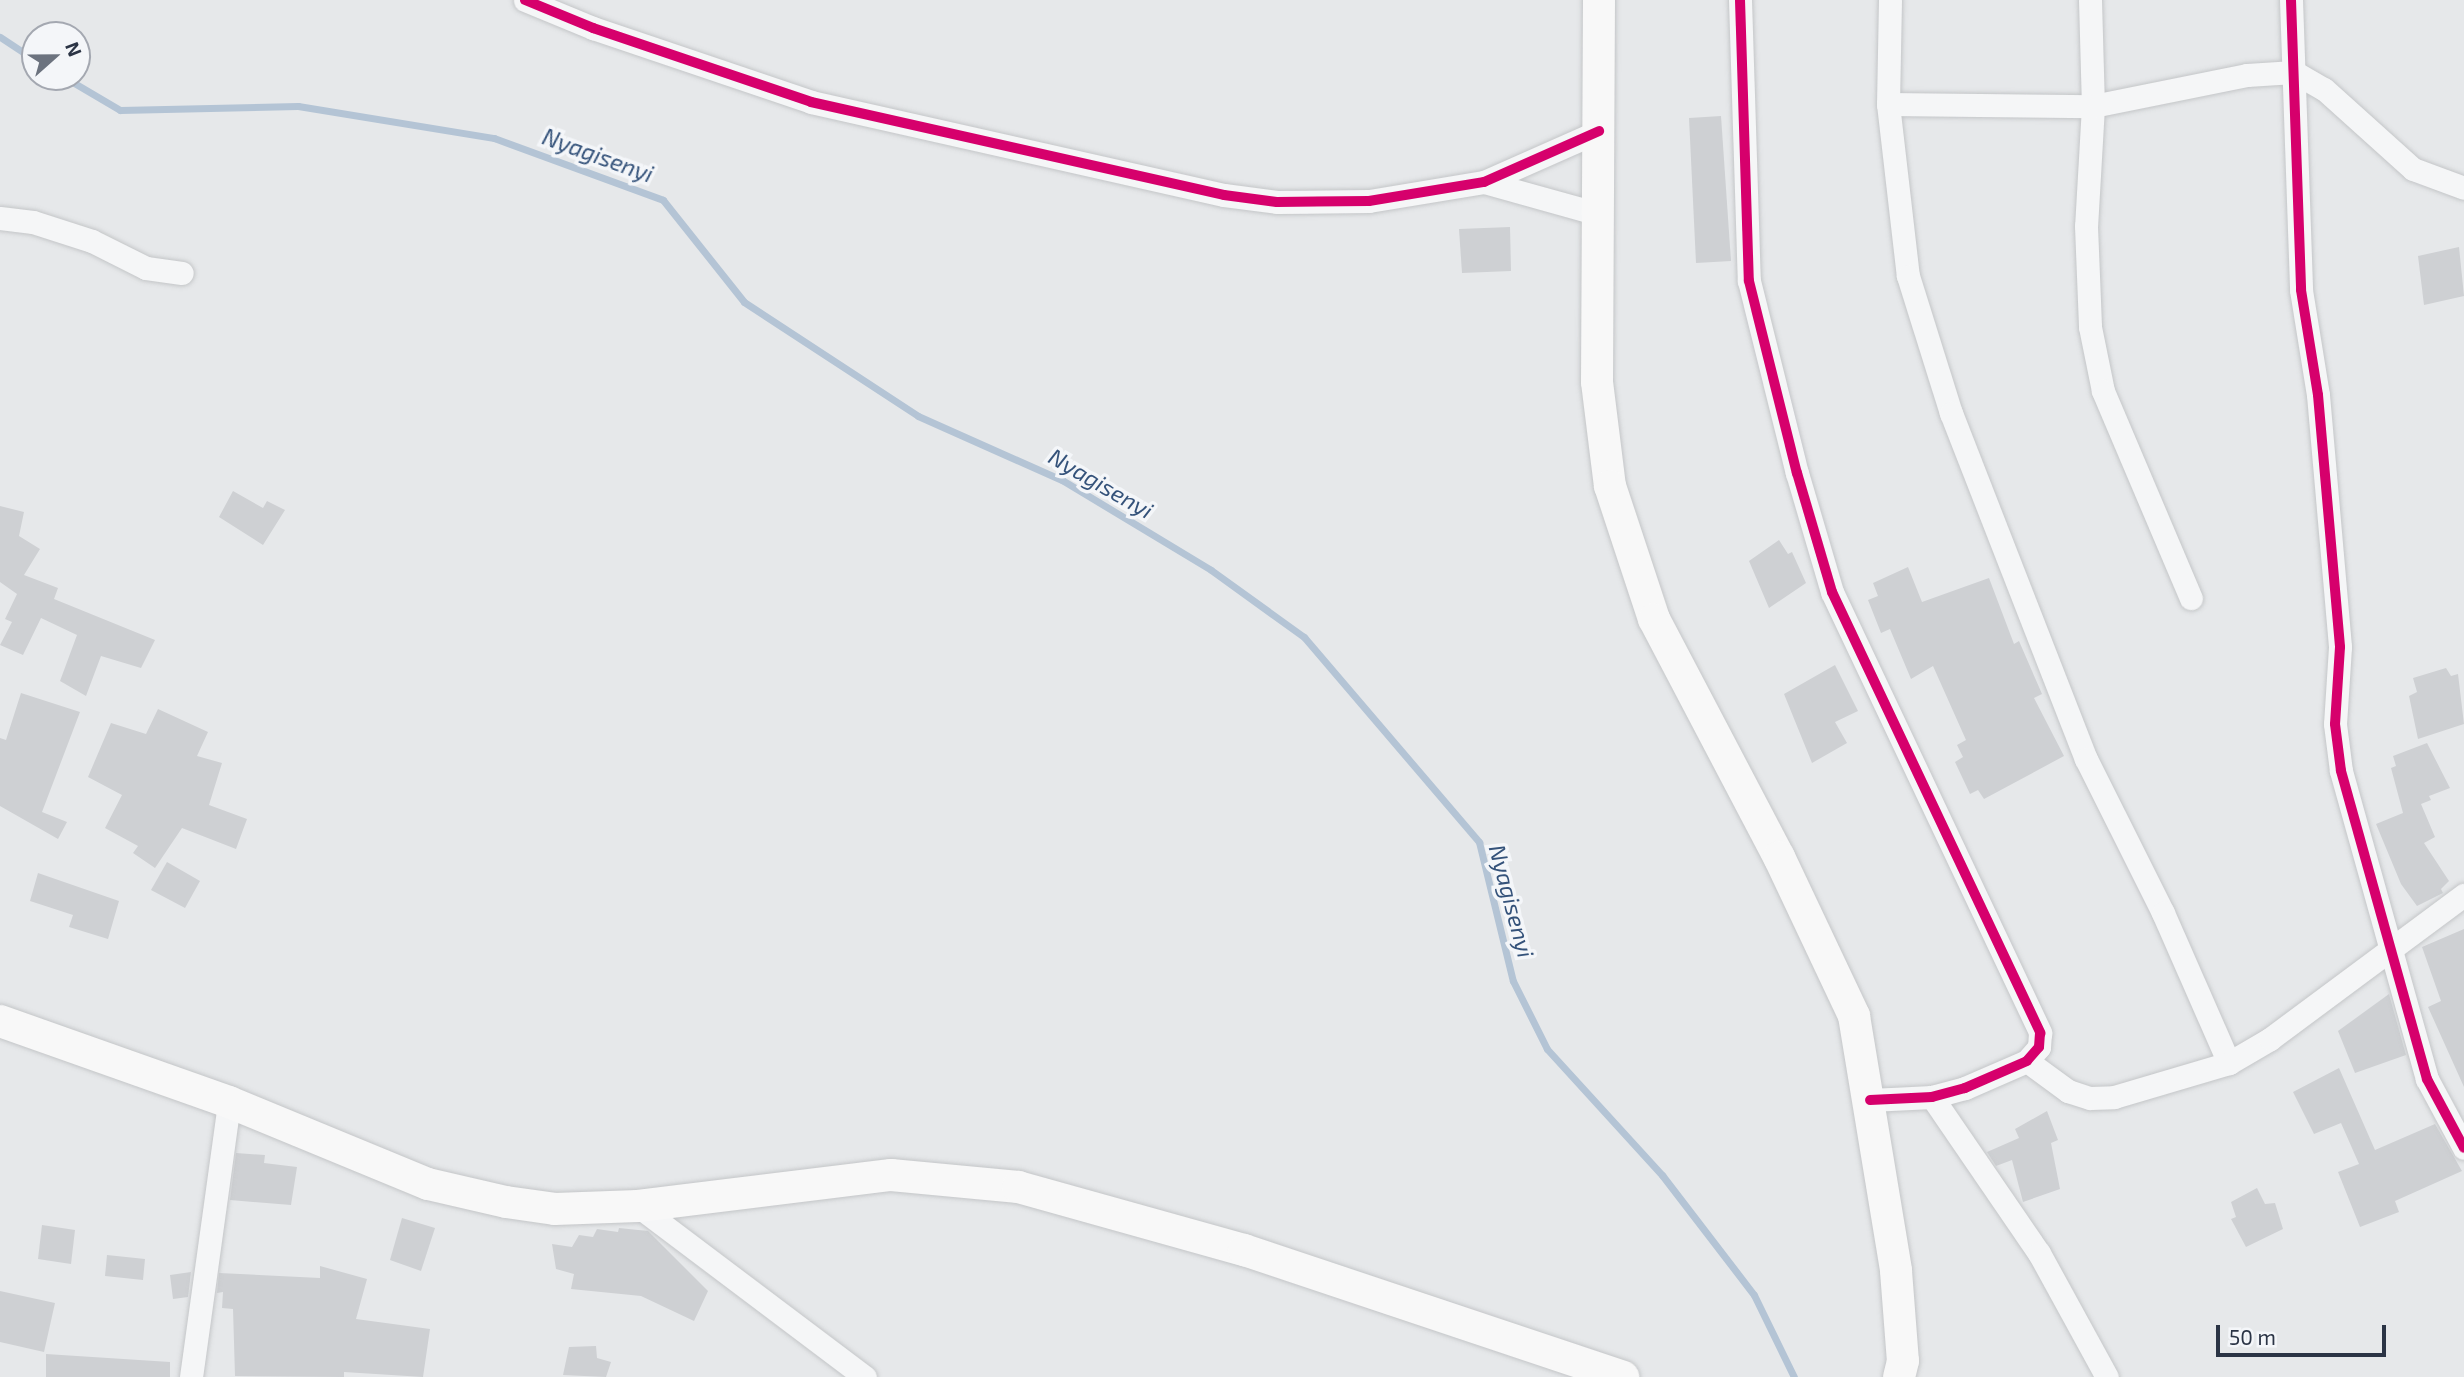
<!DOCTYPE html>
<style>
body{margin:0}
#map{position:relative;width:2464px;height:1377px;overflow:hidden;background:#e6e8ea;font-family:"Exo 2",sans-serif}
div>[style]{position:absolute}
.stream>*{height:7px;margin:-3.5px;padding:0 3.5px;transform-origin:3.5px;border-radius:3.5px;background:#b4c4d5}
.building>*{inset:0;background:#ced0d3}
.roads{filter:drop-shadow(0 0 2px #c4c6c8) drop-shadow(0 0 2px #c4c6c8)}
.minor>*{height:23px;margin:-11.5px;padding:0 11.5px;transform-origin:11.5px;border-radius:11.5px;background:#f5f6f7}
.secondary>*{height:32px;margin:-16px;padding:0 16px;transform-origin:16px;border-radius:16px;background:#f8f8f8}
.cycleway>*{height:10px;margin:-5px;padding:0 5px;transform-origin:5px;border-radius:5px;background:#d6006c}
span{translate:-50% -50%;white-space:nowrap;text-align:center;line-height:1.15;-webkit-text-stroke:7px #f4f6f9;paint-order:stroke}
.water-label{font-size:23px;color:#34527a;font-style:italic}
.north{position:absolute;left:21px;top:21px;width:70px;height:70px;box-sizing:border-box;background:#f4f6f9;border:2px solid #a4a8b1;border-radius:50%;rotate:69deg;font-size:19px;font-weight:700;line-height:28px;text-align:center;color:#2b3445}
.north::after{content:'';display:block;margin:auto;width:24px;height:32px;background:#6c737f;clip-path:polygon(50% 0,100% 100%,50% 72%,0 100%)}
.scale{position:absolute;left:2216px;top:1325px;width:170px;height:32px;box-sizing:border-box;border:4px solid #2b3445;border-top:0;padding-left:9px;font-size:21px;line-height:24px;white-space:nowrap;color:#2b3445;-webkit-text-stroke:5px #f4f6f9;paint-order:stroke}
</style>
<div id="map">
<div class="stream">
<i style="left:0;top:37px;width:42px;rotate:33.3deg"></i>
<i style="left:64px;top:77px;width:65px;rotate:30.5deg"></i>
<i style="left:120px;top:110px;width:178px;rotate:-1.3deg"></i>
<i style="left:298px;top:106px;width:199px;rotate:9.3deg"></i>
<i style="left:494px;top:138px;width:180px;rotate:20.1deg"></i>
<i style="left:663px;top:200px;width:130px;rotate:51.5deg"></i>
<i style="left:744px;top:302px;width:208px;rotate:33.2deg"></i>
<i style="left:918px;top:416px;width:158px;rotate:24deg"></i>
<i style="left:1062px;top:480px;width:174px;rotate:31.1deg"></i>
<i style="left:1211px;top:570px;width:115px;rotate:35.8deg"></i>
<i style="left:1304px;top:637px;width:270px;rotate:49.5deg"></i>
<i style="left:1479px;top:842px;width:143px;rotate:76.3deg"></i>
<i style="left:1513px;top:981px;width:76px;rotate:63.4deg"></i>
<i style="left:1547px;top:1049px;width:171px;rotate:47.6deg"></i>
<i style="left:1662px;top:1175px;width:151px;rotate:52.5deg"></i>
<i style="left:1754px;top:1295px;width:91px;rotate:64deg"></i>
</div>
<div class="building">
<i style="clip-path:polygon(1721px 116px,1731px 261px,1696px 263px,1689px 118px)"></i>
<i style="clip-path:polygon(1510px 227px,1511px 271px,1462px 273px,1459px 229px)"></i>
<i style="clip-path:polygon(2459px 247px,2464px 296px,2424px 305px,2418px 256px)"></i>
<i style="clip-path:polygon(233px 491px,263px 508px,267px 501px,285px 510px,263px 545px,219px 517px)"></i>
<i style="clip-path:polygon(0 506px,24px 512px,19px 536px,40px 549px,24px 575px,58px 588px,54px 599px,155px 640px,141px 668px,101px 656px,86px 696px,60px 681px,77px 635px,41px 618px,23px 655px,0 645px,12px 622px,5px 619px,17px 594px,0 582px)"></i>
<i style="clip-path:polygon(1779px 540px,1788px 554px,1792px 552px,1806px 583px,1769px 608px,1749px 561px)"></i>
<i style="clip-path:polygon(1908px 567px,1922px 602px,1989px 578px,2014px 644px,2019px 641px,2042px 694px,2034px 698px,2064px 756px,1984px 799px,1978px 790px,1970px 794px,1955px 762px,1963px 757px,1957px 745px,1966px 740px,1933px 666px,1911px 679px,1890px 629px,1881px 633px,1868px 600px,1878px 596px,1873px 583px)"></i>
<i style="clip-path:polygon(1835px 665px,1858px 711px,1835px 722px,1847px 743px,1812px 763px,1784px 694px)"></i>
<i style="clip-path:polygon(2446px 668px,2451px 676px,2458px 674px,2464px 724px,2418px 739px,2409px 696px,2417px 692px,2413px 678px)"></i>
<i style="clip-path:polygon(21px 693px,80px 712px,42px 812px,67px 822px,58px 839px,0 806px,0 738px,6px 740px)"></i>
<i style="clip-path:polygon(158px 709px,208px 732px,197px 756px,222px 763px,209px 805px,247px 819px,236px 849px,182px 828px,155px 868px,133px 853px,138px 846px,105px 828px,122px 795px,88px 777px,111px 723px,146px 734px)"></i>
<i style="clip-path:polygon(2427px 743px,2450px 788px,2429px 796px,2431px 800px,2421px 804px,2435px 837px,2424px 843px,2449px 881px,2441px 889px,2443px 893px,2417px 906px,2401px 884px,2376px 824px,2403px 813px,2391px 768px,2396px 766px,2393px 756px)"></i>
<i style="clip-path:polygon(167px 862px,200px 881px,185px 908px,151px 890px)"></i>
<i style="clip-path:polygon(38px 873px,119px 901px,108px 939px,69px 927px,73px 915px,30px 901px)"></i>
<i style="clip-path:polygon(2464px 929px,2464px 1087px,2428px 1007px,2441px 1001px,2422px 947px)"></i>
<i style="clip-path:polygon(2389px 994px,2406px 1055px,2355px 1073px,2338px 1031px)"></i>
<i style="clip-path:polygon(2339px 1068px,2375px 1150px,2435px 1124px,2462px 1171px,2395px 1201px,2399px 1212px,2360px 1227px,2338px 1172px,2359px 1164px,2341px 1123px,2314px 1134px,2293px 1092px)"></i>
<i style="clip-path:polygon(2047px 1111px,2058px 1140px,2051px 1143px,2060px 1189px,2023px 1202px,2012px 1160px,1996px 1166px,1987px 1152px,2019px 1138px,2015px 1129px)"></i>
<i style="clip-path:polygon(236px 1153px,265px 1155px,264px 1163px,297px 1167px,291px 1205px,230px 1200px)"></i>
<i style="clip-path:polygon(2257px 1188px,2265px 1204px,2275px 1203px,2283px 1229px,2246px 1247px,2231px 1219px,2236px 1217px,2231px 1202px)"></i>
<i style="clip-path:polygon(402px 1218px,435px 1228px,421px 1271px,390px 1260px)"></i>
<i style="clip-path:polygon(42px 1225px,75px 1230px,71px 1264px,38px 1259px)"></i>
<i style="clip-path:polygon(619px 1228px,648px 1231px,708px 1291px,694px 1321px,641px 1296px,571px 1289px,574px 1274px,556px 1269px,552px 1244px,572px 1247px,579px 1235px,593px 1237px,597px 1229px,618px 1232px)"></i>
<i style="clip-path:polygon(107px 1255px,145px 1259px,143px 1280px,105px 1276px)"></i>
<i style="clip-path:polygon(320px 1266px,367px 1279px,356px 1319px,430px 1329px,423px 1377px,344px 1372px,344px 1377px,235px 1376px,233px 1309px,222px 1308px,223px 1292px,217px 1293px,219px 1273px,320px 1278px)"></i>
<i style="clip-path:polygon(191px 1272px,188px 1297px,173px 1299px,170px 1275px)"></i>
<i style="clip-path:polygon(0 1291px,55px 1303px,44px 1352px,0 1342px)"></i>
<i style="clip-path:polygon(596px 1346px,597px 1358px,611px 1362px,606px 1377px,563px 1375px,569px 1347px)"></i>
<i style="clip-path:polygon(46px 1354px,170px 1362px,170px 1377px,46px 1377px)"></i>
</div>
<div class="roads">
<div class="minor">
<i style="left:525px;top:0;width:74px;rotate:22.4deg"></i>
<i style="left:593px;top:28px;width:230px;rotate:18.7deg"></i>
<i style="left:811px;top:102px;width:423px;rotate:12.7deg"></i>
<i style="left:1224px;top:195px;width:53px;rotate:7.5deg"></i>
<i style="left:1277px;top:202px;width:92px;rotate:-0.6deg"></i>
<i style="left:1369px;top:201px;width:117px;rotate:-9.4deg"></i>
<i style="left:1484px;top:182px;width:126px;rotate:-23.9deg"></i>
<i style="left:1740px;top:0;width:281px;rotate:88.2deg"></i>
<i style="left:1749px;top:281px;width:198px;rotate:76deg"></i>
<i style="left:1797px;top:473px;width:124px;rotate:73.6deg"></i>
<i style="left:1832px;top:592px;width:488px;rotate:64.7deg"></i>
<i style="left:2040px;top:1033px;width:14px;rotate:94deg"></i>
<i style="left:2039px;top:1047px;width:18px;rotate:131deg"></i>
<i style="left:2027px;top:1061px;width:68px;rotate:156.5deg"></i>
<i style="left:1965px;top:1088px;width:34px;rotate:165deg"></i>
<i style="left:1932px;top:1097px;width:62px;rotate:177.2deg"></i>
<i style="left:1890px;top:0;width:104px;rotate:91.1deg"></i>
<i style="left:1888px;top:104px;width:173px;rotate:83.4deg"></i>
<i style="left:1908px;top:276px;width:144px;rotate:72.6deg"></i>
<i style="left:1951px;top:413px;width:371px;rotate:68.7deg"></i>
<i style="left:2086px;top:759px;width:172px;rotate:63.4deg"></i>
<i style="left:2163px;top:913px;width:164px;rotate:66.3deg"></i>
<i style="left:2090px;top:0;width:106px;rotate:88.4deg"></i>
<i style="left:2093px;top:106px;width:120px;rotate:93.3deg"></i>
<i style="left:2086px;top:226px;width:101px;rotate:87.7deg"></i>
<i style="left:2090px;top:327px;width:65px;rotate:78.5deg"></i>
<i style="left:2103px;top:391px;width:225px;rotate:67deg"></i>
<i style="left:2291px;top:0;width:290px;rotate:88deg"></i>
<i style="left:2301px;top:290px;width:106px;rotate:80.8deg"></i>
<i style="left:2318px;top:395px;width:253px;rotate:85deg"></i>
<i style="left:2340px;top:647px;width:77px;rotate:93.7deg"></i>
<i style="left:2335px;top:724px;width:47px;rotate:82.7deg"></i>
<i style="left:2341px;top:771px;width:320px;rotate:74.4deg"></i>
<i style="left:2427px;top:1079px;width:78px;rotate:61.8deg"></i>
<i style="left:1888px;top:104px;width:205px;rotate:0.6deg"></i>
<i style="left:2093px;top:106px;width:157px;rotate:-11.4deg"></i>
<i style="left:2247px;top:75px;width:47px;rotate:-3.7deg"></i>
<i style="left:2294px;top:72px;width:34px;rotate:30deg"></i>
<i style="left:2324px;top:89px;width:120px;rotate:42deg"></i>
<i style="left:2413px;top:169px;width:54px;rotate:20.4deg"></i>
<i style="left:1484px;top:182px;width:115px;rotate:15.6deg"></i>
<i style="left:0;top:218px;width:33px;rotate:7deg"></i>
<i style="left:33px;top:222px;width:62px;rotate:17.9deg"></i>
<i style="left:92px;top:241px;width:60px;rotate:26.6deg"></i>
<i style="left:146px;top:268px;width:36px;rotate:8deg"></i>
<i style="left:2027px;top:1061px;width:51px;rotate:36.2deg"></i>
<i style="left:2068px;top:1091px;width:23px;rotate:18deg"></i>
<i style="left:2090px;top:1098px;width:24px;rotate:-2deg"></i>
<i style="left:2114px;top:1097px;width:120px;rotate:-16.5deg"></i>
<i style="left:2229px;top:1063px;width:48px;rotate:-30.3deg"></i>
<i style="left:2270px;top:1039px;width:242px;rotate:-36.6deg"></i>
<i style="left:1932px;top:1097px;width:189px;rotate:55.6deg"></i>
<i style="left:2039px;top:1253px;width:141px;rotate:61.3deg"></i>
<i style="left:638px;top:1206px;width:284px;rotate:37deg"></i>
<i style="left:191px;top:1377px;width:278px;rotate:-82.1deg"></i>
</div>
<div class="secondary">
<i style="left:1599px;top:0;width:382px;rotate:90.3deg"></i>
<i style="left:1597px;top:382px;width:105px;rotate:82.9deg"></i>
<i style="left:1610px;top:486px;width:140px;rotate:71.7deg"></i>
<i style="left:1654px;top:619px;width:269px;rotate:62.3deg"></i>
<i style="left:1779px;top:857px;width:176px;rotate:64.7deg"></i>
<i style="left:1854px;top:1016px;width:258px;rotate:80.6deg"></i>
<i style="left:1896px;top:1271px;width:90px;rotate:85.6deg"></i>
<i style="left:1903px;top:1361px;width:16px;rotate:104deg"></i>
<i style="left:0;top:1021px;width:243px;rotate:19.5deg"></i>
<i style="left:229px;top:1102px;width:215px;rotate:22.4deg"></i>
<i style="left:428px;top:1184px;width:80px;rotate:13deg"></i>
<i style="left:506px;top:1202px;width:49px;rotate:8.1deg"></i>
<i style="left:555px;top:1209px;width:83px;rotate:-2.1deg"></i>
<i style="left:638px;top:1206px;width:255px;rotate:-7deg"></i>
<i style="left:891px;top:1175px;width:128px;rotate:5.4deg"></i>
<i style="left:1018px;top:1187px;width:235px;rotate:15.6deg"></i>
<i style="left:1244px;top:1250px;width:400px;rotate:18.5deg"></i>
</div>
</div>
<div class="cycleway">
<i style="left:525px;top:0;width:74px;rotate:22.4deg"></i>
<i style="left:593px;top:28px;width:230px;rotate:18.7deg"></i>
<i style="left:811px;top:102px;width:423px;rotate:12.7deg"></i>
<i style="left:1224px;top:195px;width:53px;rotate:7.5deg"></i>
<i style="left:1277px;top:202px;width:92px;rotate:-0.6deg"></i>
<i style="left:1369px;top:201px;width:117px;rotate:-9.4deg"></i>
<i style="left:1484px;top:182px;width:126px;rotate:-23.9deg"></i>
<i style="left:1740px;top:0;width:281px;rotate:88.2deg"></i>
<i style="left:1749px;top:281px;width:198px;rotate:76deg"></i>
<i style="left:1797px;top:473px;width:124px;rotate:73.6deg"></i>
<i style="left:1832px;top:592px;width:488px;rotate:64.7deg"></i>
<i style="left:2040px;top:1033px;width:14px;rotate:94deg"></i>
<i style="left:2039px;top:1047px;width:18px;rotate:131deg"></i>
<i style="left:2027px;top:1061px;width:68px;rotate:156.5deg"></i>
<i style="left:1965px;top:1088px;width:34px;rotate:165deg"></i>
<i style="left:1932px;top:1097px;width:62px;rotate:177.2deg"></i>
<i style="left:2291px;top:0;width:290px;rotate:88deg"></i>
<i style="left:2301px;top:290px;width:106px;rotate:80.8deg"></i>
<i style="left:2318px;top:395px;width:253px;rotate:85deg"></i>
<i style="left:2340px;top:647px;width:77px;rotate:93.7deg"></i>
<i style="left:2335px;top:724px;width:47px;rotate:82.7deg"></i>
<i style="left:2341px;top:771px;width:320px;rotate:74.4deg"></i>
<i style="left:2427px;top:1079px;width:78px;rotate:61.8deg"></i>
</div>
<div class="water-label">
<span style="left:598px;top:155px;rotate:20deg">Nyagisenyi</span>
<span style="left:1101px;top:483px;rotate:30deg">Nyagisenyi</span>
<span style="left:1512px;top:901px;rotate:75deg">Nyagisenyi</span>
</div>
<div class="north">N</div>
<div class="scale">50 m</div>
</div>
